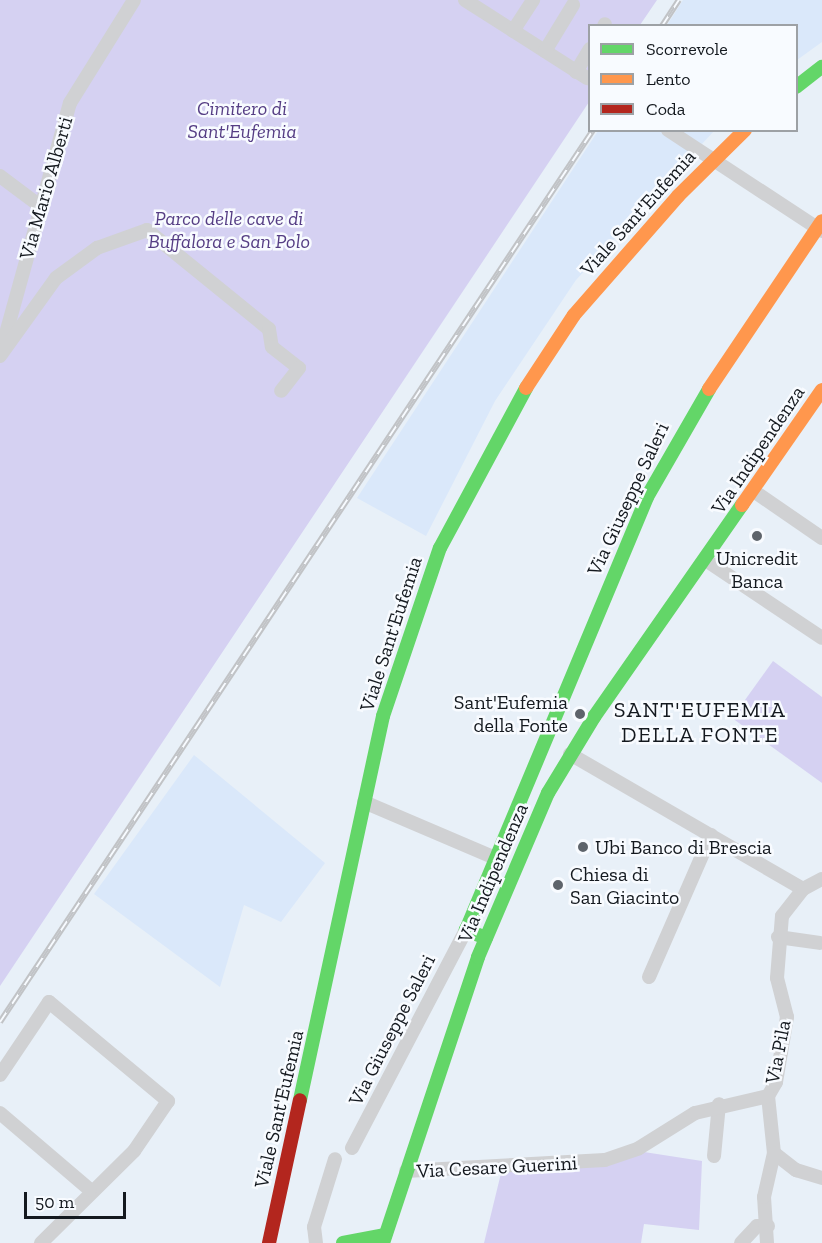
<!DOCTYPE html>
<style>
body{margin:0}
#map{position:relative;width:822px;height:1243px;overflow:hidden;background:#e8f0f8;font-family:"Zilla Slab",serif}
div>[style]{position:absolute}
.built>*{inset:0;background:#dae8fa}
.green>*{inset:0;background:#d5d1f2}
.street>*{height:14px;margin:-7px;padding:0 7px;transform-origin:7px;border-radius:7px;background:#d0d1d3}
.fast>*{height:14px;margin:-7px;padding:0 7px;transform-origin:7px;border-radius:7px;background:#63d668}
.slow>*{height:14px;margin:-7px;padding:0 7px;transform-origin:7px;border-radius:7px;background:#ff974d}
.jam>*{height:14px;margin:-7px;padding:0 7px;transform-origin:7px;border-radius:7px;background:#b3261e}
.rail>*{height:6px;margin-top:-3px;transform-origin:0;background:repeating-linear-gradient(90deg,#f8fbff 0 11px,#c1c3c6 0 22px);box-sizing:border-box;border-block:2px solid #c1c3c6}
.dots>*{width:16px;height:16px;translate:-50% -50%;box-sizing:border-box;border:3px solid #f8fbff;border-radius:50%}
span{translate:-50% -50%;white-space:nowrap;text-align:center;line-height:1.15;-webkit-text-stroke:5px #f8fbff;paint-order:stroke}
.park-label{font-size:20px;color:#553d84;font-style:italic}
.street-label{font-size:20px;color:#14191f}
.poi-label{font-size:20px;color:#14191f}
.right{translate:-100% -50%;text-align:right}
.left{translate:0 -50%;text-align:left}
.quarter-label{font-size:22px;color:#14191f;letter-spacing:1.5px}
.legend{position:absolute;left:588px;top:24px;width:210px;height:108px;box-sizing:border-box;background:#f8fbff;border:2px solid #9da1a5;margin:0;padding:8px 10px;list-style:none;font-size:18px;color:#14191f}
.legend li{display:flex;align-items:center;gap:12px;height:30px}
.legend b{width:30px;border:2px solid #9da1a5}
.scale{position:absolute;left:24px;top:1192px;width:102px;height:27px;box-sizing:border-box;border:3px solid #14191f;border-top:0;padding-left:8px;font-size:18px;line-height:21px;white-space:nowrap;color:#14191f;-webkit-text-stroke:4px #f8fbff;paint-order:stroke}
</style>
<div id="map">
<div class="built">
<i style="clip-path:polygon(683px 0,822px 0,822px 42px,797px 60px,796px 26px,667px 25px)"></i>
<i style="clip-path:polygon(598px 131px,714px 131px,576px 280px,495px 401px,426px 536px,357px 498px)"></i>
<i style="clip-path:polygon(194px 755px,325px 863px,281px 922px,244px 905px,220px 987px,94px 894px)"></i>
</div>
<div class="green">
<i style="clip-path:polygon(0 0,657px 0,640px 25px,590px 26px,589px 102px,0 986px)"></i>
<i style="clip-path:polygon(773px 661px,822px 697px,822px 783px,732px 718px)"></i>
<i style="clip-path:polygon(644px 1152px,702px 1161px,699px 1230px,644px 1224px,641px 1243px,484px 1243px,503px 1165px,567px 1171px)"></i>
</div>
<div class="street">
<i style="left:465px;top:0;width:145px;rotate:32.6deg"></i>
<i style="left:604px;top:26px;width:2px;rotate:-63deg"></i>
<i style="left:513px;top:31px;width:37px;rotate:-57deg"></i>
<i style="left:545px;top:51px;width:54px;rotate:-58.7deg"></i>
<i style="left:576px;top:72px;width:27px;rotate:-59deg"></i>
<i style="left:668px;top:130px;width:184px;rotate:33.3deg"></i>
<i style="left:0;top:176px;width:50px;rotate:36.9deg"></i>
<i style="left:2px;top:348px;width:254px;rotate:-74.5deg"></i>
<i style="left:70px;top:103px;width:121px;rotate:-58.1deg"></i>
<i style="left:0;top:356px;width:96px;rotate:-54.3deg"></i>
<i style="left:56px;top:278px;width:51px;rotate:-36.2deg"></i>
<i style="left:97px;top:248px;width:53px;rotate:-19.8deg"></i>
<i style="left:147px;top:230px;width:157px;rotate:39.1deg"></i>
<i style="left:269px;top:329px;width:18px;rotate:81deg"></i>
<i style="left:272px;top:347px;width:34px;rotate:38deg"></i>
<i style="left:299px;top:368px;width:29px;rotate:128deg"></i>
<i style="left:755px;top:492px;width:81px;rotate:34.5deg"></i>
<i style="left:707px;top:561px;width:138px;rotate:33.8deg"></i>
<i style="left:570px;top:754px;width:269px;rotate:30.1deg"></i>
<i style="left:364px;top:802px;width:142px;rotate:23.1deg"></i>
<i style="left:778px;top:937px;width:42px;rotate:8.1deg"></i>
<i style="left:649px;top:977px;width:155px;rotate:-66.4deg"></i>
<i style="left:0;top:1075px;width:88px;rotate:-56.1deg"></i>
<i style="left:49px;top:1002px;width:155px;rotate:39.8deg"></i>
<i style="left:168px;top:1101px;width:60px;rotate:124.2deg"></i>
<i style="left:134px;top:1151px;width:131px;rotate:135.3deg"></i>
<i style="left:768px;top:1096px;width:16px;rotate:-60deg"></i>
<i style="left:776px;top:1082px;width:66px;rotate:-80.4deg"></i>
<i style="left:787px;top:1017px;width:40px;rotate:-104.4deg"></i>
<i style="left:777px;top:978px;width:62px;rotate:-85.4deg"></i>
<i style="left:782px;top:916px;width:34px;rotate:-52deg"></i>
<i style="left:803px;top:889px;width:21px;rotate:-28deg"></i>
<i style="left:768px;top:1096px;width:57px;rotate:84deg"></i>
<i style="left:774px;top:1153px;width:28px;rotate:38deg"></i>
<i style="left:796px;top:1170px;width:27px;rotate:17deg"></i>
<i style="left:0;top:1113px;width:118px;rotate:40.5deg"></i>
<i style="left:352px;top:1148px;width:246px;rotate:-62.4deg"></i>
<i style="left:714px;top:1156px;width:52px;rotate:-84.5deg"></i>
<i style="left:406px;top:1171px;width:199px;rotate:-3.2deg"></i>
<i style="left:605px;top:1160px;width:36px;rotate:-19deg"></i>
<i style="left:639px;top:1148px;width:66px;rotate:-32deg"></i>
<i style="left:695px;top:1113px;width:75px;rotate:-13.1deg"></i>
<i style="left:316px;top:1243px;width:16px;rotate:-97deg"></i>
<i style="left:314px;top:1227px;width:71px;rotate:-72.8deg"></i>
<i style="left:741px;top:1243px;width:23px;rotate:-47deg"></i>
<i style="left:757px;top:1226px;width:11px"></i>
<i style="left:767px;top:1243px;width:46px;rotate:-93.7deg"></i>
<i style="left:764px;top:1197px;width:45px;rotate:-77.2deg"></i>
</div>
<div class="fast">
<i style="left:796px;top:87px;width:33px;rotate:-38deg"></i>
<i style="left:486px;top:938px;width:22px;rotate:-158deg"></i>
<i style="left:466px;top:930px;width:469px;rotate:-67.3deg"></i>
<i style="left:647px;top:497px;width:125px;rotate:-60.1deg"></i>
<i style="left:300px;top:1100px;width:393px;rotate:-77.8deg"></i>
<i style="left:383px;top:716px;width:177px;rotate:-71.3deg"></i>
<i style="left:440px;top:548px;width:182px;rotate:-61.7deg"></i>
<i style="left:343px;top:1243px;width:43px;rotate:-10.8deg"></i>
<i style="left:383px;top:1243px;width:301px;rotate:-71.6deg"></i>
<i style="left:478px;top:957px;width:178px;rotate:-66.9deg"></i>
<i style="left:548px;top:793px;width:89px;rotate:-58.8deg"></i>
<i style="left:594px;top:717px;width:259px;rotate:-55.1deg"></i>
</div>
<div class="slow">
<i style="left:526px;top:388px;width:87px;rotate:-56.7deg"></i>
<i style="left:574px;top:315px;width:158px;rotate:-48.8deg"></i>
<i style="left:678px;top:196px;width:94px;rotate:-44.6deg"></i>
<i style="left:709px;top:389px;width:202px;rotate:-56.1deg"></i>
<i style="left:742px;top:505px;width:140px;rotate:-55.2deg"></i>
</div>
<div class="jam">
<i style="left:269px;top:1243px;width:146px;rotate:-77.8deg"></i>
</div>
<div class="rail">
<i style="left:662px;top:26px;width:31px;rotate:-57deg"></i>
<i style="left:0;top:1022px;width:1071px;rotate:-56.38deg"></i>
</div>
<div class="dots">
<i style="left:757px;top:536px;background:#5e646b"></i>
<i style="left:580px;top:714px;background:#5e646b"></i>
<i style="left:583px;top:847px;background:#5e646b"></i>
<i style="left:558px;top:885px;background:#5e646b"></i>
</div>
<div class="park-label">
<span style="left:242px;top:120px">Cimitero di<br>Sant'Eufemia</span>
<span style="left:229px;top:230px">Parco delle cave di<br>Buffalora e San Polo</span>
</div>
<div class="street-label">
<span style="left:46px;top:188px;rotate:-74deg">Via Mario Alberti</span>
<span style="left:638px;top:213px;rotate:-48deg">Viale Sant'Eufemia</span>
<span style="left:758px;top:450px;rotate:-56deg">Via Indipendenza</span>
<span style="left:628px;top:499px;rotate:-65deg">Via Giuseppe Saleri</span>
<span style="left:391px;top:634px;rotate:-72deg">Viale Sant'Eufemia</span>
<span style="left:493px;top:873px;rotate:-67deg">Via Indipendenza</span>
<span style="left:392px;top:1030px;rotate:-63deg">Via Giuseppe Saleri</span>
<span style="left:778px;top:1052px;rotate:-79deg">Via Pila</span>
<span style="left:279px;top:1109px;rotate:-77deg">Viale Sant'Eufemia</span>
<span style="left:497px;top:1167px;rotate:-3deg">Via Cesare Guerini</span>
</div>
<div class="poi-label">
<span style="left:757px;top:570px">Unicredit<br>Banca</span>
<span class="right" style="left:568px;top:714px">Sant'Eufemia<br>della Fonte</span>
<span class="left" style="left:595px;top:847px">Ubi Banco di Brescia</span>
<span class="left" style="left:570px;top:886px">Chiesa di<br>San Giacinto</span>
</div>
<div class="quarter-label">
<span style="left:700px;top:722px">SANT'EUFEMIA<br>DELLA FONTE</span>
</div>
<ul class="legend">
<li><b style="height:8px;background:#63d668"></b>Scorrevole</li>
<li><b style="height:8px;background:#ff974d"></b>Lento</li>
<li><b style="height:8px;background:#b3261e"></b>Coda</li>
</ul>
<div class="scale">50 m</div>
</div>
